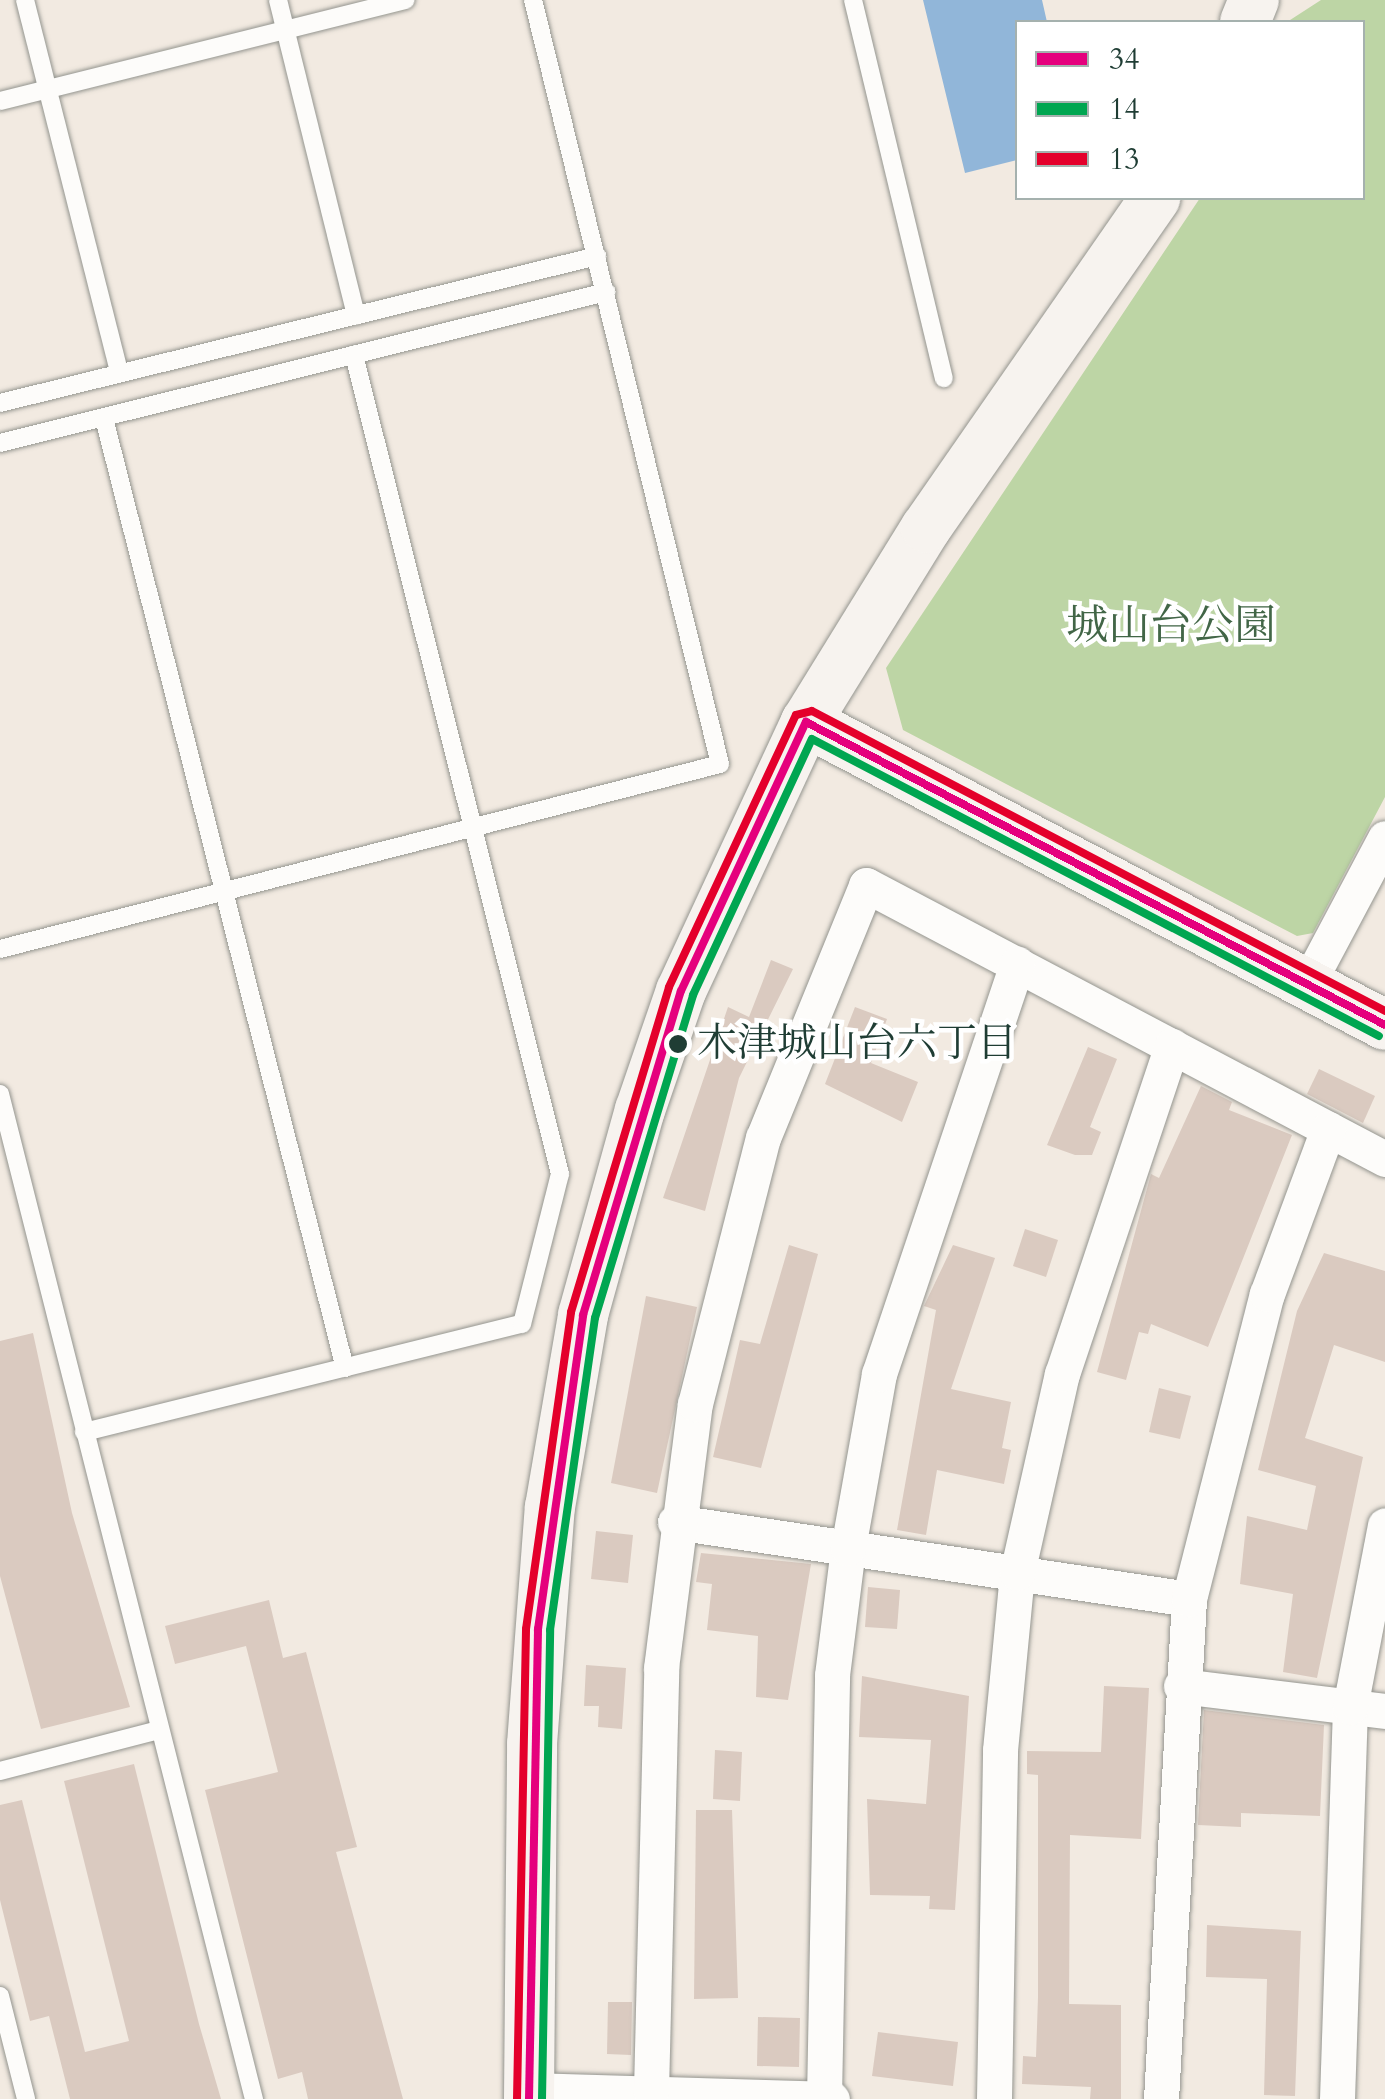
<!DOCTYPE html>
<meta charset="utf-8">
<style>
body{margin:0}
#map{position:relative;width:1385px;height:2099px;overflow:hidden;background:#f2eae1;font-family:Cardo,"Noto Serif JP",serif}
div>[style]{position:absolute}
.green>*{inset:0;background:#bdd5a5}
.water>*{inset:0;background:#91b6d9}
.building>*{inset:0;background:#dacac0}
.roads{filter:drop-shadow(0 0 2px #94958f) drop-shadow(0 0 2px #94958f)}
.lane>*{height:18px;margin:-9px;padding:0 9px;transform-origin:9px;border-radius:9px;background:#fdfcfa}
.street>*{height:35px;margin:-17.5px;padding:0 17.5px;transform-origin:17.5px;border-radius:17.5px;background:#fdfcfa}
.secondary>*{height:50px;margin:-25px;padding:0 25px;transform-origin:25px;border-radius:25px;background:#f7f3ef}
.bus-1>*{height:8px;margin:-4px;padding:0 4px;transform-origin:4px;border-radius:4px;background:#e5007d}
.bus-2>*{height:8px;margin:-4px;padding:0 4px;transform-origin:4px;border-radius:4px;background:#00a651}
.bus-3>*{height:8px;margin:-4px;padding:0 4px;transform-origin:4px;border-radius:4px;background:#e4002b}
.dots>*{width:28px;height:28px;translate:-50% -50%;box-sizing:border-box;border:5px solid #fff;border-radius:50%}
span{translate:-50% -50%;white-space:nowrap;text-align:center;line-height:1.15;-webkit-text-stroke:9px #fff;paint-order:stroke}
.bus-label{font-size:40px;color:#1f3d34}
.left{translate:0 -50%;text-align:left}
.park-label{font-size:42px;color:#426647}
.legend{position:absolute;left:1015px;top:20px;width:350px;height:180px;box-sizing:border-box;background:#fff;border:2px solid #a5b1ae;margin:0;padding:12px 18px;list-style:none;font-size:30px;color:#1f3d34}
.legend li{display:flex;align-items:center;gap:20px;height:50px}
.legend b{width:50px;border:2px solid #a5b1ae}
</style>
<div id="map">
<div class="green">
<i style="clip-path:polygon(1321px 0,1385px 0,1385px 797px,1313px 933px,1297px 936px,903px 730px,886px 668px,1200px 198px,1362px 198px,1362px 22px,1287px 22px)"></i>
</div>
<div class="water">
<i style="clip-path:polygon(923px 0,1042px 0,1047px 22px,1018px 22px,1017px 160px,965px 173px)"></i>
</div>
<div class="building">
<i style="clip-path:polygon(771px 960px,793px 969px,739px 1078px,705px 1211px,663px 1198px,728px 1007px,749px 1017px)"></i>
<i style="clip-path:polygon(855px 1007px,887px 1019px,871px 1063px,918px 1082px,902px 1122px,825px 1084px)"></i>
<i style="clip-path:polygon(1088px 1047px,1117px 1059px,1090px 1127px,1101px 1132px,1092px 1155px,1075px 1155px,1047px 1145px)"></i>
<i style="clip-path:polygon(1319px 1069px,1375px 1096px,1363px 1123px,1307px 1094px)"></i>
<i style="clip-path:polygon(1201px 1086px,1232px 1102px,1229px 1110px,1292px 1135px,1208px 1347px,1151px 1324px,1148px 1334px,1139px 1332px,1126px 1380px,1097px 1372px,1151px 1174px,1159px 1178px)"></i>
<i style="clip-path:polygon(1025px 1229px,1058px 1240px,1046px 1277px,1013px 1266px)"></i>
<i style="clip-path:polygon(789px 1245px,818px 1254px,761px 1468px,713px 1457px,740px 1340px,760px 1344px)"></i>
<i style="clip-path:polygon(953px 1245px,995px 1258px,951px 1389px,1011px 1402px,1002px 1448px,1011px 1450px,1004px 1484px,937px 1470px,926px 1535px,897px 1530px,936px 1310px,924px 1306px)"></i>
<i style="clip-path:polygon(1324px 1253px,1385px 1271px,1385px 1362px,1334px 1345px,1305px 1438px,1363px 1457px,1317px 1678px,1283px 1672px,1293px 1594px,1240px 1584px,1247px 1516px,1307px 1530px,1316px 1486px,1258px 1470px,1297px 1311px)"></i>
<i style="clip-path:polygon(646px 1296px,697px 1307px,657px 1493px,611px 1483px)"></i>
<i style="clip-path:polygon(33px 1333px,72px 1513px,130px 1707px,41px 1729px,0 1576px,0 1341px)"></i>
<i style="clip-path:polygon(1159px 1388px,1191px 1396px,1180px 1439px,1149px 1432px)"></i>
<i style="clip-path:polygon(596px 1531px,633px 1535px,628px 1583px,591px 1579px)"></i>
<i style="clip-path:polygon(701px 1553px,811px 1564px,788px 1700px,756px 1697px,758px 1636px,707px 1630px,712px 1584px,696px 1582px)"></i>
<i style="clip-path:polygon(868px 1587px,900px 1590px,897px 1629px,865px 1627px)"></i>
<i style="clip-path:polygon(269px 1600px,283px 1658px,306px 1652px,357px 1847px,336px 1852px,403px 2099px,308px 2099px,302px 2072px,278px 2079px,205px 1790px,278px 1772px,246px 1646px,175px 1664px,165px 1626px)"></i>
<i style="clip-path:polygon(586px 1665px,626px 1668px,622px 1729px,598px 1727px,599px 1706px,584px 1706px)"></i>
<i style="clip-path:polygon(862px 1676px,969px 1696px,955px 1910px,929px 1909px,930px 1896px,870px 1895px,867px 1799px,926px 1804px,931px 1740px,859px 1737px)"></i>
<i style="clip-path:polygon(1104px 1686px,1149px 1688px,1141px 1839px,1070px 1835px,1069px 2004px,1121px 2005px,1121px 2099px,1090px 2099px,1091px 2087px,1022px 2084px,1023px 2056px,1036px 2057px,1038px 1997px,1038px 1775px,1027px 1774px,1027px 1751px,1101px 1752px)"></i>
<i style="clip-path:polygon(1204px 1710px,1324px 1725px,1320px 1816px,1241px 1813px,1241px 1827px,1198px 1825px)"></i>
<i style="clip-path:polygon(715px 1750px,742px 1752px,740px 1801px,713px 1799px)"></i>
<i style="clip-path:polygon(134px 1764px,199px 2024px,221px 2099px,70px 2099px,49px 2016px,30px 2021px,0 1900px,0 1805px,22px 1800px,85px 2052px,129px 2041px,64px 1781px)"></i>
<i style="clip-path:polygon(696px 1810px,732px 1810px,738px 1998px,694px 1999px)"></i>
<i style="clip-path:polygon(1207px 1925px,1301px 1931px,1295px 2096px,1264px 2095px,1267px 1979px,1206px 1977px)"></i>
<i style="clip-path:polygon(608px 2002px,632px 2002px,631px 2055px,607px 2054px)"></i>
<i style="clip-path:polygon(758px 2017px,800px 2018px,799px 2067px,757px 2066px)"></i>
<i style="clip-path:polygon(878px 2032px,958px 2042px,953px 2086px,872px 2076px)"></i>
</div>
<div class="roads">
<div class="lane">
<i style="left:25px;top:0;width:384px;rotate:75.8deg"></i>
<i style="left:278px;top:0;width:325px;rotate:76.1deg"></i>
<i style="left:853px;top:0;width:389px;rotate:76.5deg"></i>
<i style="left:0;top:101px;width:418px;rotate:-14deg"></i>
<i style="left:0;top:403px;width:615px;rotate:-13.83deg"></i>
<i style="left:104px;top:418px;width:980px;rotate:75.77deg"></i>
<i style="left:0;top:443px;width:625px;rotate:-13.99deg"></i>
<i style="left:0;top:949px;width:743px;rotate:-14.41deg"></i>
<i style="left:720px;top:764px;width:787px;rotate:-103.75deg"></i>
<i style="left:0;top:1094px;width:1037px;rotate:75.82deg"></i>
<i style="left:84px;top:1432px;width:451px;rotate:-13.9deg"></i>
<i style="left:522px;top:1324px;width:155px;rotate:-75.8deg"></i>
<i style="left:560px;top:1174px;width:845px;rotate:-104.12deg"></i>
<i style="left:0;top:1771px;width:163px;rotate:-14.5deg"></i>
<i style="left:0;top:1996px;width:106px;rotate:75.8deg"></i>
</div>
<div class="street">
<i style="left:1308px;top:983px;width:164px;rotate:-62deg"></i>
<i style="left:675px;top:1522px;width:520px;rotate:8.52deg"></i>
<i style="left:1181px;top:1686px;width:206px;rotate:7deg"></i>
<i style="left:529px;top:2090px;width:303px;rotate:1.7deg"></i>
<i style="left:651px;top:2091px;width:423px;rotate:-88.6deg"></i>
<i style="left:661px;top:1668px;width:266px;rotate:-82.7deg"></i>
<i style="left:695px;top:1404px;width:275px;rotate:-75.7deg"></i>
<i style="left:763px;top:1138px;width:273px;rotate:-67.8deg"></i>
<i style="left:866px;top:885px;width:587px;rotate:27.83deg"></i>
<i style="left:824px;top:2098px;width:423px;rotate:-88.9deg"></i>
<i style="left:832px;top:1675px;width:128px;rotate:-82.8deg"></i>
<i style="left:848px;top:1548px;width:177px;rotate:-79.9deg"></i>
<i style="left:879px;top:1374px;width:433px;rotate:-71.4deg"></i>
<i style="left:994px;top:2099px;width:349px;rotate:-89deg"></i>
<i style="left:1000px;top:1750px;width:178px;rotate:-84.5deg"></i>
<i style="left:1017px;top:1573px;width:204px;rotate:-77.3deg"></i>
<i style="left:1062px;top:1374px;width:346px;rotate:-71.5deg"></i>
<i style="left:1161px;top:2099px;width:501px;rotate:-86.79deg"></i>
<i style="left:1189px;top:1599px;width:315px;rotate:-75.7deg"></i>
<i style="left:1267px;top:1294px;width:176px;rotate:-69.7deg"></i>
<i style="left:1337px;top:2099px;width:392px;rotate:-88.1deg"></i>
<i style="left:1350px;top:1707px;width:185px;rotate:-79.1deg"></i>
</div>
<div class="secondary">
<i style="left:1245px;top:22px;width:24px;rotate:-68deg"></i>
<i style="left:806px;top:722px;width:653px;rotate:27.62deg"></i>
<i style="left:529px;top:2099px;width:355px;rotate:-89.5deg"></i>
<i style="left:532px;top:1744px;width:238px;rotate:-85.7deg"></i>
<i style="left:550px;top:1507px;width:195px;rotate:-80.2deg"></i>
<i style="left:583px;top:1315px;width:213px;rotate:-74.5deg"></i>
<i style="left:640px;top:1110px;width:126px;rotate:-71deg"></i>
<i style="left:681px;top:991px;width:297px;rotate:-65.1deg"></i>
<i style="left:806px;top:722px;width:228px;rotate:-58.3deg"></i>
<i style="left:926px;top:528px;width:402px;rotate:-55.2deg"></i>
</div>
</div>
<div class="bus-1">
<i style="left:806px;top:722px;width:653px;rotate:27.62deg"></i>
<i style="left:529px;top:2099px;width:470px;rotate:-88.9deg"></i>
<i style="left:538px;top:1629px;width:317px;rotate:-81.8deg"></i>
<i style="left:583px;top:1315px;width:338px;rotate:-73.2deg"></i>
<i style="left:681px;top:991px;width:297px;rotate:-65.1deg"></i>
</div>
<div class="bus-2">
<i style="left:542px;top:2099px;width:469px;rotate:-89deg"></i>
<i style="left:550px;top:1630px;width:315px;rotate:-81.8deg"></i>
<i style="left:595px;top:1318px;width:338px;rotate:-73.1deg"></i>
<i style="left:693px;top:995px;width:282px;rotate:-65.1deg"></i>
<i style="left:812px;top:739px;width:640px;rotate:27.65deg"></i>
</div>
<div class="bus-3">
<i style="left:517px;top:2099px;width:470px;rotate:-88.9deg"></i>
<i style="left:526px;top:1629px;width:320px;rotate:-81.9deg"></i>
<i style="left:571px;top:1312px;width:339px;rotate:-73.2deg"></i>
<i style="left:669px;top:987px;width:300px;rotate:-65deg"></i>
<i style="left:796px;top:715px;width:16px;rotate:-14deg"></i>
<i style="left:812px;top:711px;width:647px;rotate:27.63deg"></i>
</div>
<div class="dots">
<i style="left:678px;top:1044px;background:#1f3d34"></i>
</div>
<div class="bus-label">
<span class="left" style="left:697px;top:1044px">木津城山台六丁目</span>
</div>
<div class="park-label">
<span style="left:1171px;top:626px">城山台公園</span>
</div>
<ul class="legend">
<li><b style="height:12px;background:#e5007d"></b>34</li>
<li><b style="height:12px;background:#00a651"></b>14</li>
<li><b style="height:12px;background:#e4002b"></b>13</li>
</ul>
</div>
